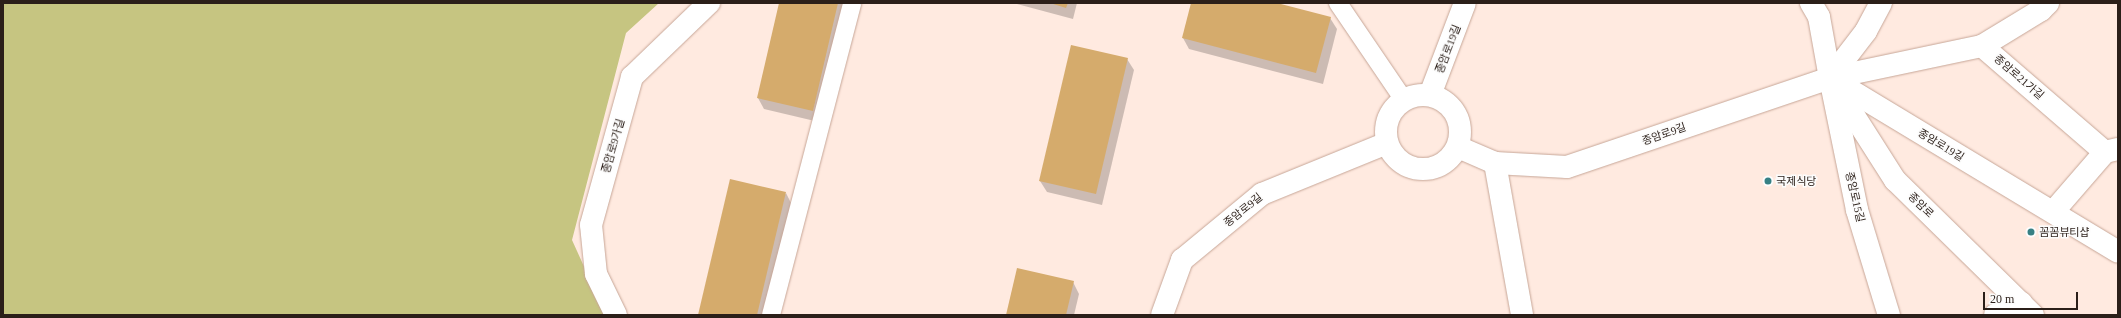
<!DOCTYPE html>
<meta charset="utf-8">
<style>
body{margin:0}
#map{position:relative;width:2121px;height:318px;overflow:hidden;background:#ffeae0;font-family:"Times New Roman","Noto Sans KR",serif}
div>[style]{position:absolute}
.green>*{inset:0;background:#c6c581}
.shadow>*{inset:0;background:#0003}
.building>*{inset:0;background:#d5ab6c}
.roads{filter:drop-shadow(0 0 1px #c7a697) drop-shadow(0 0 1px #c7a697)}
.service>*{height:18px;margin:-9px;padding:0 9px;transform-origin:9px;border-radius:9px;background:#fff}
.minor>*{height:22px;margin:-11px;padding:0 11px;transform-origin:11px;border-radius:11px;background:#fff}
.minor>.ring{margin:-11px;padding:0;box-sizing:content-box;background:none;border:22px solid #fff;border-radius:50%}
.dots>*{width:11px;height:11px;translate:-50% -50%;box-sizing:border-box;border:2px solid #fcfcfc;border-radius:50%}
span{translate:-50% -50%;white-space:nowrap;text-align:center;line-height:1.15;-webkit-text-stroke:3px #fcfcfc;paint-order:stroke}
.street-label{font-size:11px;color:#2b1f19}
.poi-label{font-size:11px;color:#2b1f19}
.left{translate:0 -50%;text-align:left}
.frame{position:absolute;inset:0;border:4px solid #2b1f19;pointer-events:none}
.scale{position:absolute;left:1983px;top:292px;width:95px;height:18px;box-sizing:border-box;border:2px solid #2b1f19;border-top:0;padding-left:5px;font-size:12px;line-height:14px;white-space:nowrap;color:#2b1f19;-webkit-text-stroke:3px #fcfcfc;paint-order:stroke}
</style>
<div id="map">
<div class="green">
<i style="clip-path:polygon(3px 3px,659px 3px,626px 33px,572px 240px,606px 315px,3px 315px)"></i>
</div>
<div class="shadow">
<i style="clip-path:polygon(780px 3px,847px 3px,819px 122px,764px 109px,758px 98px)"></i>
<i style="clip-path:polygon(1013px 3px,1077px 3px,1073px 19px)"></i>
<i style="clip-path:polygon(1192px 3px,1273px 3px,1330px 18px,1337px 29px,1323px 84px,1189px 49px,1183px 38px)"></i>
<i style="clip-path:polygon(1127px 59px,1134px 70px,1102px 205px,1047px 192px,1040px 181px)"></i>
<i style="clip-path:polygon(786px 193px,792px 205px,766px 315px,699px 315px)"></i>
<i style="clip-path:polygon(1073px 282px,1079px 294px,1074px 315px,1007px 315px)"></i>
</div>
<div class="building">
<i style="clip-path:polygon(779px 3px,838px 3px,813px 111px,757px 98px)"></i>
<i style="clip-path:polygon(1050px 3px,1068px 3px,1066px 8px)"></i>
<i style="clip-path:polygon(1191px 3px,1277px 3px,1331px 17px,1316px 73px,1182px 38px)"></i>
<i style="clip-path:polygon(1071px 45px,1128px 58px,1096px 194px,1039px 181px)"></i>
<i style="clip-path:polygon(730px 179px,786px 192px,757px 315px,698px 315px)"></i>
<i style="clip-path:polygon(1017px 268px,1074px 281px,1066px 315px,1006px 315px)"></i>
</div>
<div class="roads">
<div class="service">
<i style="left:1338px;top:3px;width:117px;rotate:55.8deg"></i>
<i style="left:771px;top:315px;width:322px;rotate:-75.4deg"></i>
</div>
<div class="minor">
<i style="left:1811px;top:3px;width:16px;rotate:60deg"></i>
<i style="left:1819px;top:17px;width:62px;rotate:79.8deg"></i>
<i style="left:1830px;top:78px;width:135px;rotate:78.4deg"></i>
<i style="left:1857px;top:210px;width:110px;rotate:73.1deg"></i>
<i style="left:1982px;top:46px;width:162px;rotate:40.8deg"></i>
<i style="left:2105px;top:152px;width:13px;rotate:-13deg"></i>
<i style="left:1830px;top:78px;width:336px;rotate:31.1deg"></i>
<i style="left:1830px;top:78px;width:59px;rotate:-52.5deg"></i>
<i style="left:1866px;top:31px;width:32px;rotate:-62deg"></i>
<i style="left:1837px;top:89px;width:108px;rotate:57.5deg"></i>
<i style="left:1895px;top:180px;width:193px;rotate:44.4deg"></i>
<i class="ring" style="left:1386px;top:95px;width:52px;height:52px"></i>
<i style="left:1430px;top:95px;width:98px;rotate:-69.2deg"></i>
<i style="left:1458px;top:147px;width:40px;rotate:23.4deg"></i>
<i style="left:1495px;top:163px;width:72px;rotate:3.2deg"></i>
<i style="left:1567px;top:167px;width:278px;rotate:-18.7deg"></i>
<i style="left:1830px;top:78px;width:155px;rotate:-11.9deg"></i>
<i style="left:1982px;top:46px;width:69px;rotate:-31.4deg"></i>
<i style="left:2041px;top:10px;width:10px;rotate:-45deg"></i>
<i style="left:1495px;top:163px;width:154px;rotate:79.9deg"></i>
<i style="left:2053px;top:212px;width:79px;rotate:-49.1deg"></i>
<i style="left:616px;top:315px;width:46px;rotate:-116deg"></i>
<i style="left:596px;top:274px;width:49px;rotate:-95.8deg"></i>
<i style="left:591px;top:225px;width:154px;rotate:-74.5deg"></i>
<i style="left:632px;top:77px;width:107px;rotate:-43.9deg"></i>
<i style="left:1162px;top:315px;width:59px;rotate:-70deg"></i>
<i style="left:1182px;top:260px;width:104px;rotate:-39.5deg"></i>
<i style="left:1262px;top:194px;width:135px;rotate:-22.2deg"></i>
<i style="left:1995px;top:315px;width:29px;rotate:-25deg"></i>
</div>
</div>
<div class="dots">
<i style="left:1768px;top:181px;background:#378084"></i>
<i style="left:2031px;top:232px;background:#378084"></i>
</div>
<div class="street-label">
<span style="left:1448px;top:49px;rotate:-69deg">종암로19길</span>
<span style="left:2019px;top:77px;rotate:41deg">종암로21가길</span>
<span style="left:1664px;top:134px;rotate:-19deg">종암로9길</span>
<span style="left:1941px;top:145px;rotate:31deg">종암로19길</span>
<span style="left:613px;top:146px;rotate:-74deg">종암로9가길</span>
<span style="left:1855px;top:197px;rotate:77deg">종암로15길</span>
<span style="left:1921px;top:205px;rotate:44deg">종암로</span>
<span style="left:1243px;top:210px;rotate:-39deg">종암로9길</span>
</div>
<div class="poi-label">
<span class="left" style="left:1776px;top:181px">국제식당</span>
<span class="left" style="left:2039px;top:232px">꼼꼼뷰티샵</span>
</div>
<div class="frame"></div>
<div class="scale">20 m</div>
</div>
